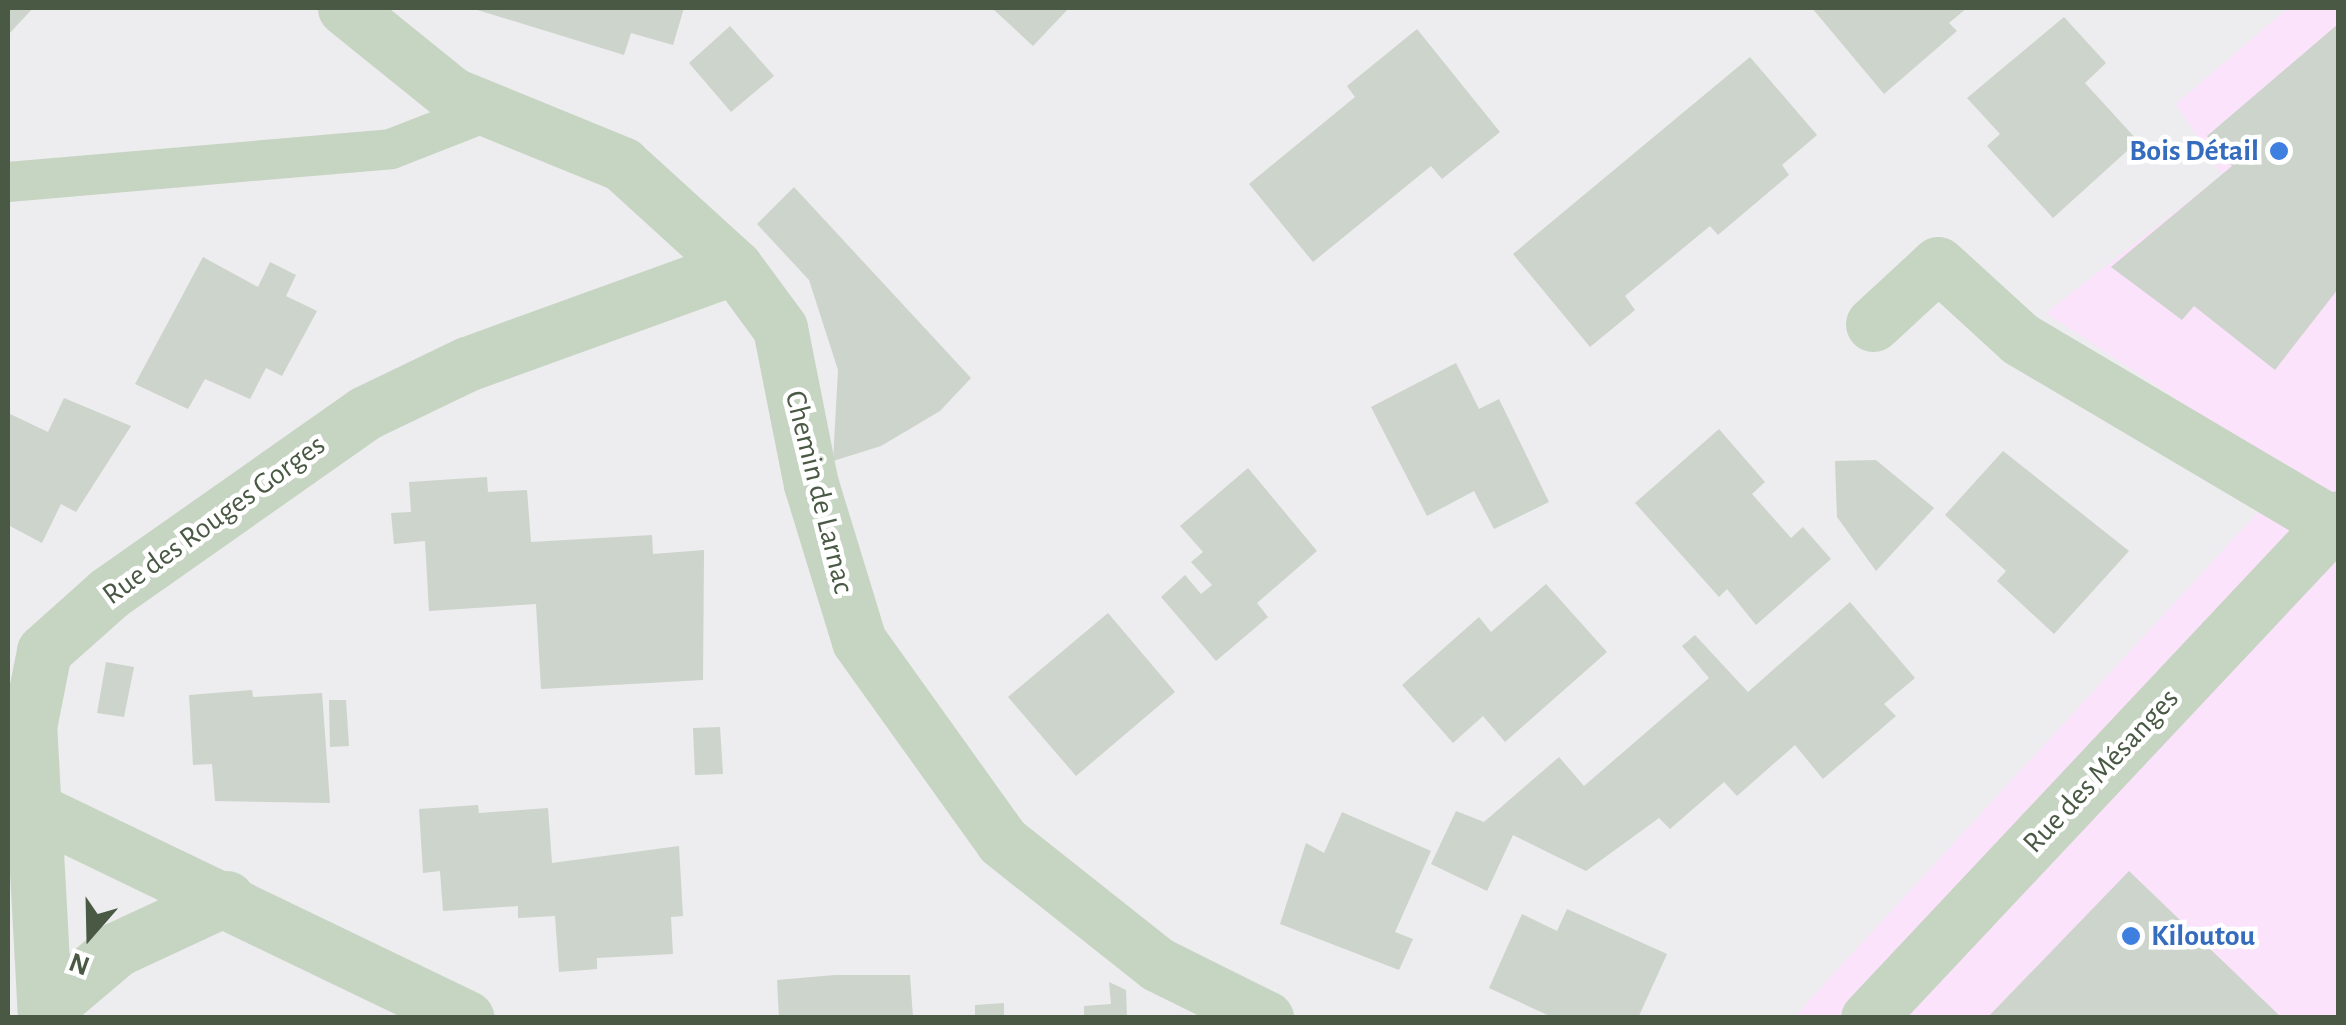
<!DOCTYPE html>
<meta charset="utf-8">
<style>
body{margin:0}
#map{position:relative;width:2346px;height:1025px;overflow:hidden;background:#edecef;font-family:"Alegreya Sans",sans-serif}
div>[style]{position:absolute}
.commercial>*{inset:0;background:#fbe3fb}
.building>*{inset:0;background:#ccd4cb}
.lane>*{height:40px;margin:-20px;padding:0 20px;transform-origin:20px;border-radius:20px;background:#c6d4c2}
.street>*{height:55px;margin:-27.5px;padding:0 27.5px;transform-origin:27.5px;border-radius:27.5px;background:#c6d4c2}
.dots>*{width:28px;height:28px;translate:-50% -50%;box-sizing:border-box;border:5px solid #fff;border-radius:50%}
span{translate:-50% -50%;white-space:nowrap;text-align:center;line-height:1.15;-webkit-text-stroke:9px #fff;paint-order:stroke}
.shop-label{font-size:30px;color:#366cbe;font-weight:700}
.right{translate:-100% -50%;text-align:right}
.left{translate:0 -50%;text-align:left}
.street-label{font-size:30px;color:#495944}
.frame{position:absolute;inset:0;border:10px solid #495944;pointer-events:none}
.north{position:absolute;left:40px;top:885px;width:100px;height:100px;-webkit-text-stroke:8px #fff;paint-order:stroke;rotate:200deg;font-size:28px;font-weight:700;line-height:40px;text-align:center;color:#495944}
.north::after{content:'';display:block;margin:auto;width:35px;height:45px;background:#495944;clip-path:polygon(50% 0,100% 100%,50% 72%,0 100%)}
</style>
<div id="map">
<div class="commercial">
<i style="clip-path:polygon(2288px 8px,2338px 8px,2338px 1017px,1793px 1018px,2292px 475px,2046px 313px,2222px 175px,2176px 104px)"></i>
</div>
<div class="building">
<i style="clip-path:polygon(8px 8px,33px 8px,8px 35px)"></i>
<i style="clip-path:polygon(471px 8px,684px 8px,673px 45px,631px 33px,624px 55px)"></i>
<i style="clip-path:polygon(992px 8px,1069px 8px,1033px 46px)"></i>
<i style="clip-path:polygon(1812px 8px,1967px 8px,1949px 23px,1957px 31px,1884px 94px)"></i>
<i style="clip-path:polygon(2064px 17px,2106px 63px,2085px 83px,2138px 141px,2053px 218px,1987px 146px,2000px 134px,1967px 98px)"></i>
<i style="clip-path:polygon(2338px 24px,2338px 289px,2275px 370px,2194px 306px,2182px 320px,2111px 267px,2232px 166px,2207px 136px)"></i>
<i style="clip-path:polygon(730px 26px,774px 76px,731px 112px,689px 63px)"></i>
<i style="clip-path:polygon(1417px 29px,1500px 132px,1442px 179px,1431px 166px,1313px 262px,1249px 184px,1355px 97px,1347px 86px)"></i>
<i style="clip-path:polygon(1750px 57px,1817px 135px,1782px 165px,1789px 175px,1718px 235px,1710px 226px,1625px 296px,1635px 310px,1590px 347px,1513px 254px)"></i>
<i style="clip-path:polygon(794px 187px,971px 378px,940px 411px,881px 446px,833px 461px,838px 370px,809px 280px,757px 224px)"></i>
<i style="clip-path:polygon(203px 257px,258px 287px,270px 262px,296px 275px,286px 296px,317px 311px,282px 376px,266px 368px,250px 399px,205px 379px,188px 409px,135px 384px)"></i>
<i style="clip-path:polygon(1456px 363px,1479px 409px,1499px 399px,1549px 502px,1494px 529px,1474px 491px,1427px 516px,1371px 407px)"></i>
<i style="clip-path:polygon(64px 398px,131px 426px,76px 512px,61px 504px,42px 543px,8px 525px,8px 413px,48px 432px)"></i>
<i style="clip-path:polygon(1719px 429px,1765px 482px,1752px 494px,1791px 538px,1803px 527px,1831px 559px,1756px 625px,1727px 589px,1719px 597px,1635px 503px)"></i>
<i style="clip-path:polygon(2003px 451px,2129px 551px,2054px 634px,1997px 581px,2006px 571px,1945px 515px)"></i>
<i style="clip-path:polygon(1876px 460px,1934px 508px,1876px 571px,1837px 517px,1835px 461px)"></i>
<i style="clip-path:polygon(1248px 468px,1317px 551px,1257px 603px,1268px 617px,1216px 661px,1161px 597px,1185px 575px,1201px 594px,1212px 585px,1191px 562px,1203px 552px,1180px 526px)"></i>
<i style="clip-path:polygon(487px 477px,488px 492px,527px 490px,531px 542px,652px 535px,653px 554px,704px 550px,703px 680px,541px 689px,536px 604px,429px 611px,425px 541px,394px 544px,391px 513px,411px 512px,409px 482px)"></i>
<i style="clip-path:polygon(1546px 584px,1607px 652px,1505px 742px,1483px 716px,1453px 743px,1402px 685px,1479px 617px,1491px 632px)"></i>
<i style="clip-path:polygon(1850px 602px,1915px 678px,1884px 704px,1896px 716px,1823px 779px,1795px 745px,1737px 796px,1724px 782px,1670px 829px,1659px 818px,1586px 871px,1513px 835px,1487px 891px,1431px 864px,1456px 811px,1484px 822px,1559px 757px,1584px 786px,1709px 678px,1682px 646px,1695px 635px,1748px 692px)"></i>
<i style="clip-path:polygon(1108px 613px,1175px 692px,1076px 776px,1008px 697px)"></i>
<i style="clip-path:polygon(106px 662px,134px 667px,124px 717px,97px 713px)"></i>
<i style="clip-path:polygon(252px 690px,253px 697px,322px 693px,330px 803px,215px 801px,212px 764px,193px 765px,189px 695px)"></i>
<i style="clip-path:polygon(329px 700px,346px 700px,349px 746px,330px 747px)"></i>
<i style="clip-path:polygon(720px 727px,723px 774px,695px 775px,693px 728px)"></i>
<i style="clip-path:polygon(478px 805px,479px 813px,548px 808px,552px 863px,679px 846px,683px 916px,671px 917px,673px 954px,597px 958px,597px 969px,559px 972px,555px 916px,518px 918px,518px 906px,443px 911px,440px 871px,423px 873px,419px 809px)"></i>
<i style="clip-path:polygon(1342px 812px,1431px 851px,1395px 932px,1413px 939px,1399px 970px,1280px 924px,1306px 843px,1324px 853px)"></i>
<i style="clip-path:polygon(2129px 871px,2282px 1018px,1987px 1018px)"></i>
<i style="clip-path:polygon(1567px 909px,1667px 954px,1638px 1018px,1554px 1018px,1489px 988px,1522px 914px,1557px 931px)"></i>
<i style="clip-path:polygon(835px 975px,910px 975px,913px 1018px,779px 1018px,777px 980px)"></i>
<i style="clip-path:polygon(1109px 982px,1126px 990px,1127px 1018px,1084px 1018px,1084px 1006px,1111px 1004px)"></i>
<i style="clip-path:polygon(1004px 1003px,1004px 1018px,975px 1018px,975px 1005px)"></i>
</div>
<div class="lane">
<i style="left:8px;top:182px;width:384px;rotate:-4.9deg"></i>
<i style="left:391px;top:149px;width:107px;rotate:-21.3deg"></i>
</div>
<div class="street">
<i style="left:345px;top:8px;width:139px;rotate:38.9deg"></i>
<i style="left:453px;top:95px;width:183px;rotate:22.2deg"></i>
<i style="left:622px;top:164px;width:153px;rotate:42.3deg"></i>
<i style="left:735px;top:267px;width:76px;rotate:53.6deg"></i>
<i style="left:780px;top:328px;width:159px;rotate:78.8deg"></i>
<i style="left:811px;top:484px;width:164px;rotate:73deg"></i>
<i style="left:859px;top:641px;width:246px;rotate:54.4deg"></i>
<i style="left:1002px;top:841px;width:198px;rotate:38.4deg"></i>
<i style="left:1157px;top:964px;width:122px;rotate:26.4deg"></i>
<i style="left:1873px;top:324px;width:88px;rotate:-42.7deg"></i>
<i style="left:1938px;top:264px;width:111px;rotate:42.4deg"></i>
<i style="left:2020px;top:339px;width:364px;rotate:30.6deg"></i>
<i style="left:35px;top:810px;width:479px;rotate:25.7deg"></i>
<i style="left:45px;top:1010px;width:94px;rotate:-40.3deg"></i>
<i style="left:117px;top:949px;width:121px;rotate:-24.9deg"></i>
<i style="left:45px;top:1018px;width:291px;rotate:-93.1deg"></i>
<i style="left:29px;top:727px;width:77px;rotate:-78.8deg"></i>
<i style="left:44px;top:651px;width:87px;rotate:-41.7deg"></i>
<i style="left:109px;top:593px;width:313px;rotate:-35.1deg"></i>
<i style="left:365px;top:413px;width:113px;rotate:-25.7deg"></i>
<i style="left:467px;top:364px;width:285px;rotate:-19.9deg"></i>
<i style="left:1868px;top:1018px;width:686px;rotate:-46.77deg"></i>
</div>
<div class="dots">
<i style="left:2279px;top:151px;background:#3f7fe0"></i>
<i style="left:2131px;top:936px;background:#3f7fe0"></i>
</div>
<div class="shop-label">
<span class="right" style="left:2259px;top:151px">Bois Détail</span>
<span class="left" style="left:2151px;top:936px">Kiloutou</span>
</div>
<div class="street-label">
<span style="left:819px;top:492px;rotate:76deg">Chemin de Larnac</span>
<span style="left:214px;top:520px;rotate:-36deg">Rue des Rouges Gorges</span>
<span style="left:2101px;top:771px;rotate:-47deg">Rue des Mésanges</span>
</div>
<div class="frame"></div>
<div class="north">N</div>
</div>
